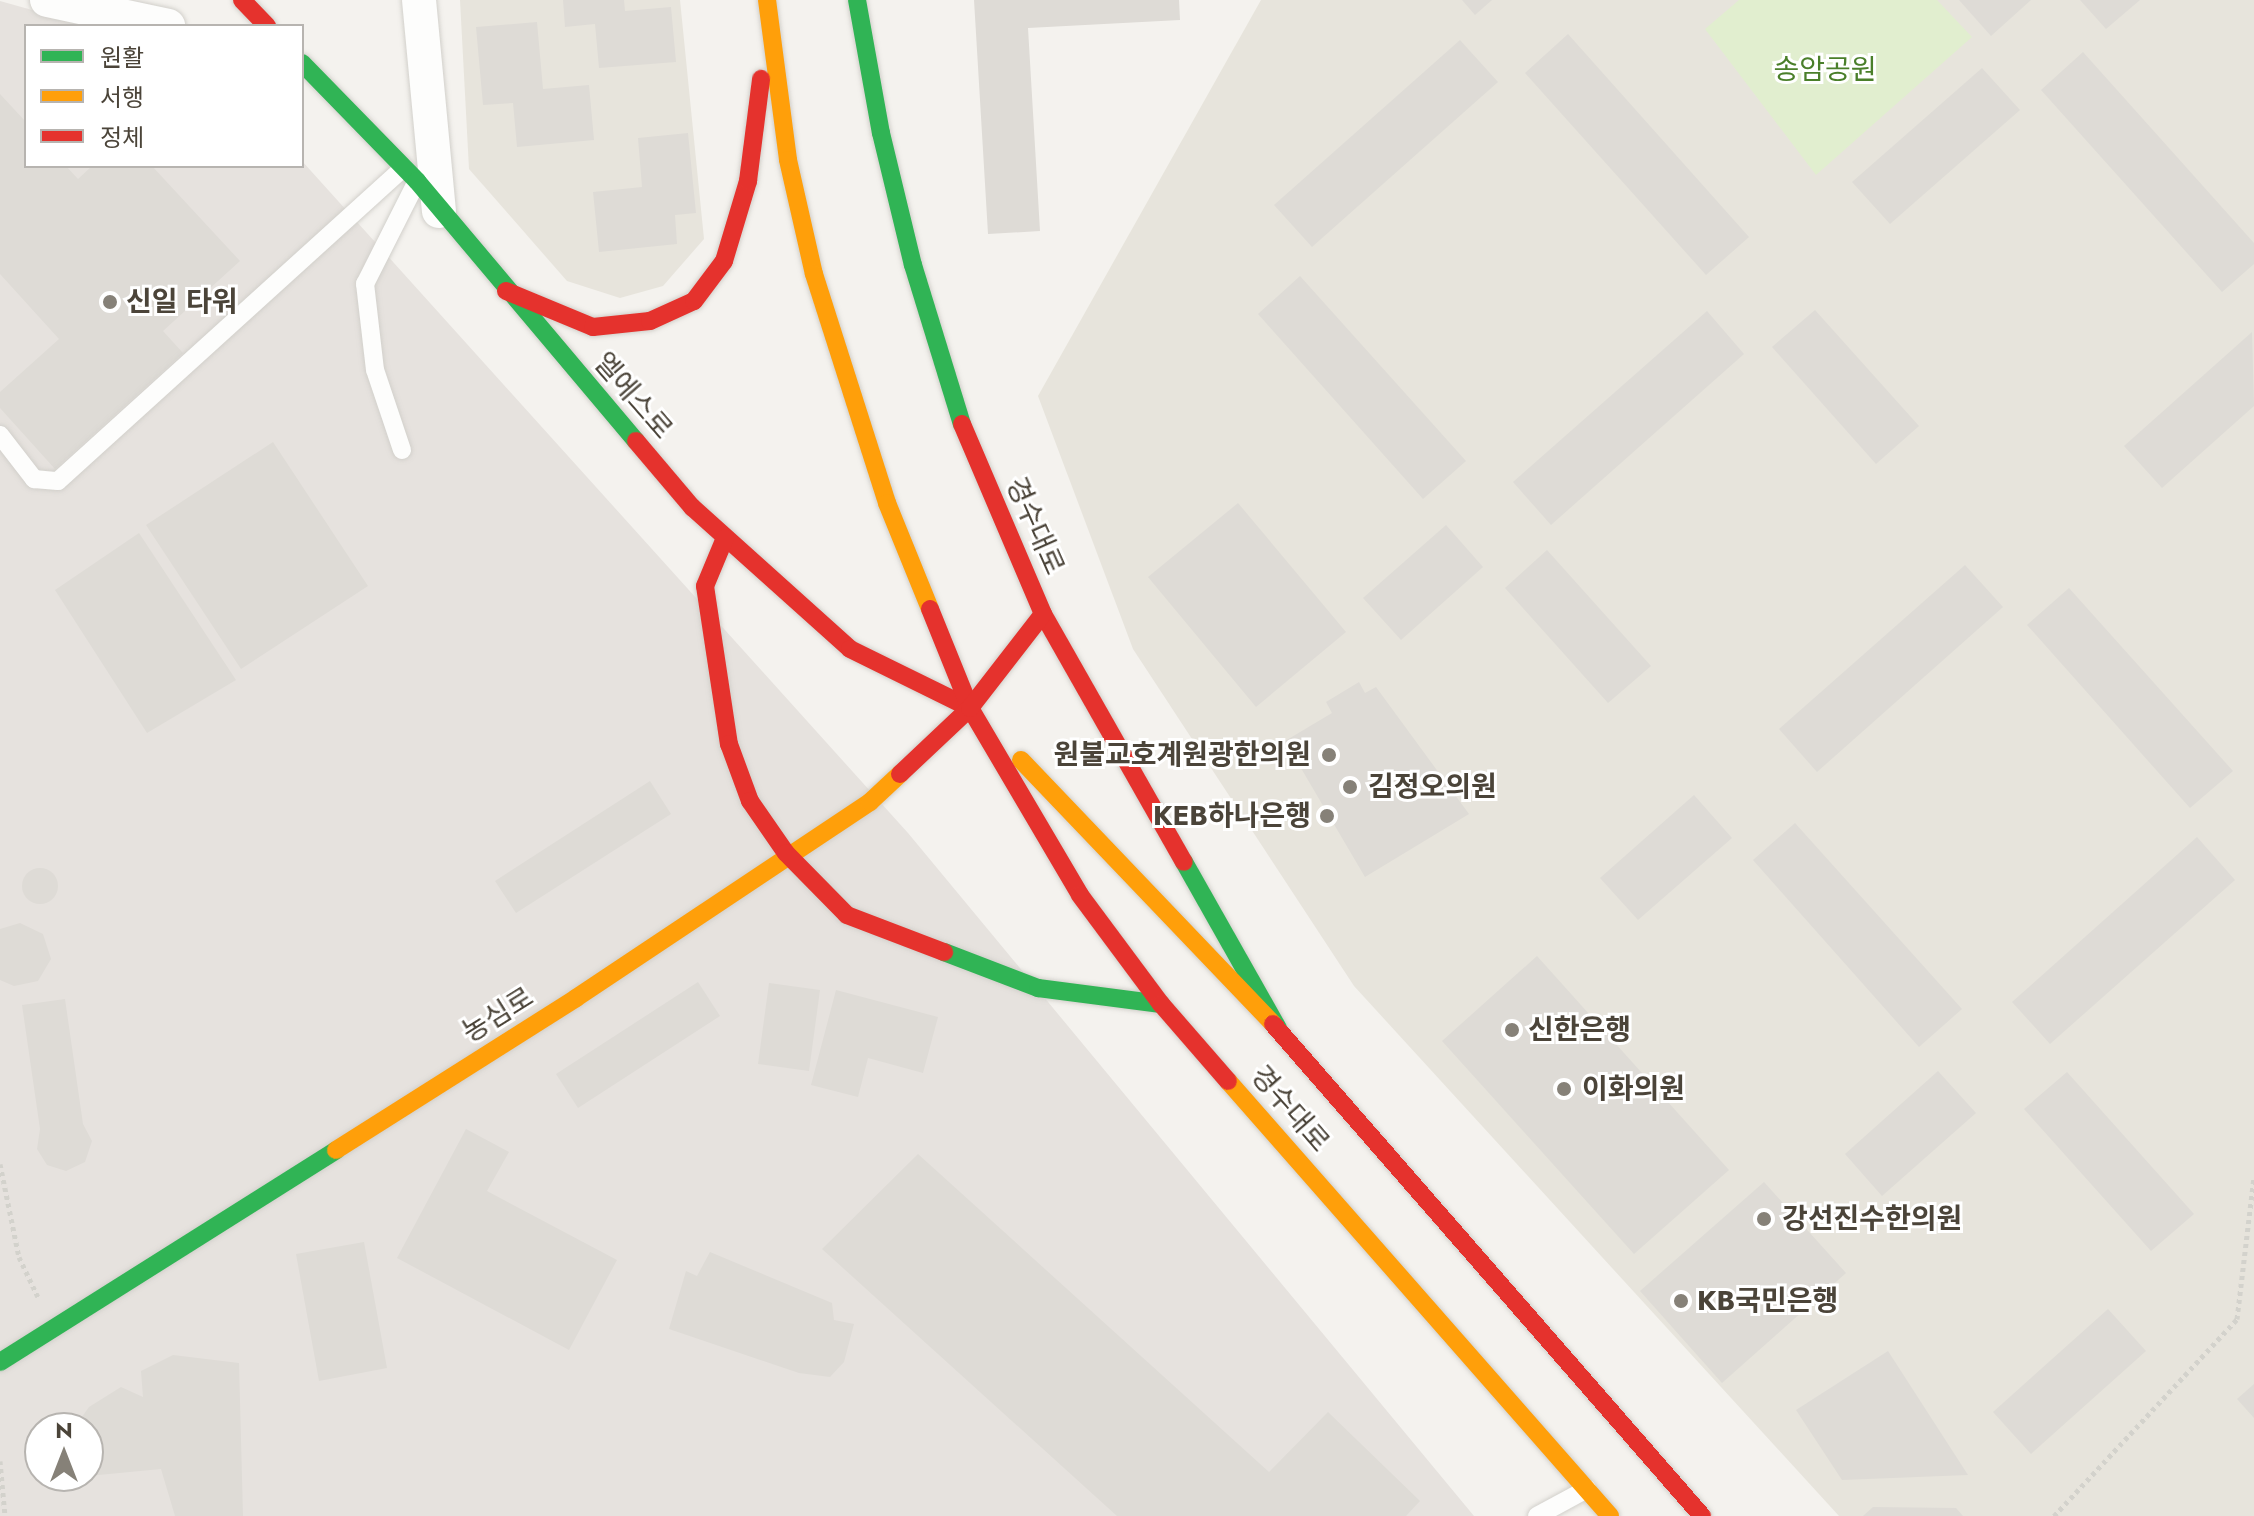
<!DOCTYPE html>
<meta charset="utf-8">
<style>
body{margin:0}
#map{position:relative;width:2254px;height:1516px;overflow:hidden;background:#f4f2ee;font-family:Jost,"Noto Sans KR",sans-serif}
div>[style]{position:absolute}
.residential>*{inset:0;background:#e7e4dc}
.industrial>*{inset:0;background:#e6e2de}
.green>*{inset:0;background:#e1eecf}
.building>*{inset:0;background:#dedbd6}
.round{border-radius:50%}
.path>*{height:5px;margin-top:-2.5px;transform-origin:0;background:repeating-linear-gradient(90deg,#d3d2cc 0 4px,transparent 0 8px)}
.roads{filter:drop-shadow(0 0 2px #d2d0cb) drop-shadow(0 0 2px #d2d0cb)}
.lane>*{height:18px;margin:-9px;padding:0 9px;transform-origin:9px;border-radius:9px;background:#fdfdfc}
.street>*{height:34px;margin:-17px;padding:0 17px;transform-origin:17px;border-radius:17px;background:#fdfdfc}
.fast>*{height:18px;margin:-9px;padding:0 9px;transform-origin:9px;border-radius:9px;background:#30b455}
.slow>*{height:18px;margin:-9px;padding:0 9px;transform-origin:9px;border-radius:9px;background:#ff9f0a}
.jam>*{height:18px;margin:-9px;padding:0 9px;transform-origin:9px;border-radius:9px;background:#e5322d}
.dots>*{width:22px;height:22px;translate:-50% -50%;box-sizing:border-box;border:4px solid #fff;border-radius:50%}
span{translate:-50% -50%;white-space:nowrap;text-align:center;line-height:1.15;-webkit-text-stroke:6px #fff;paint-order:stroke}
.park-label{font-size:28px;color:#4a7f2a}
.poi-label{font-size:28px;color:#4b4439;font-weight:700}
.left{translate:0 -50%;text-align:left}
.right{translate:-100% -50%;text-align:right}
.street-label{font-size:28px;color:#4b4439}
.legend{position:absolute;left:24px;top:24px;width:280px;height:144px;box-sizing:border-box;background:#fff;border:2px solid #b7b4b0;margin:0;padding:10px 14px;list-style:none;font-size:24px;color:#4b4439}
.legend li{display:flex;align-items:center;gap:16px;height:40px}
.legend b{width:40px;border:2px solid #b7b4b0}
.north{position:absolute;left:24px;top:1412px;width:80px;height:80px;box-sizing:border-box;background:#fff;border:2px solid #b7b4b0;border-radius:50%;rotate:0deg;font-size:22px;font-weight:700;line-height:32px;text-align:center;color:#4b4439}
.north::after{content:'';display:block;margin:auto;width:28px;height:36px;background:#868178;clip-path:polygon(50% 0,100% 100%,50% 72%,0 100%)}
</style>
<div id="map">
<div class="residential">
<i style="clip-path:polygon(460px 0,680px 0,704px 239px,663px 286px,620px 298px,567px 281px,469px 169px)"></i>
<i style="clip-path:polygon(1261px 0,2254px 0,2254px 1516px,1839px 1516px,1354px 986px,1133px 649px,1038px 396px)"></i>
</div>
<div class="industrial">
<i style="clip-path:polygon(evenodd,0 1px,89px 26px,26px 26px,26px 166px,302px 166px,302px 161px,908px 833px,1474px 1516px,0 1516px,0 1px,40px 1428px,88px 1428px,88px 1476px,40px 1476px,40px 1428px)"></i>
</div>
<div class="green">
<i style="clip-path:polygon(1739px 0,1937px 0,1972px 37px,1816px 175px,1705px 29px)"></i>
</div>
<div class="building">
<i style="clip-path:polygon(563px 0,624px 0,625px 11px,671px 7px,676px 62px,599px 68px,595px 24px,565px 27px)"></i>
<i style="clip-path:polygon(974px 0,1179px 0,1180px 20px,1028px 28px,1040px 231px,988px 234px)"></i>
<i style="clip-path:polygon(1462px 0,1492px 0,1475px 15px)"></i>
<i style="clip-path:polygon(1959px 0,2031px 0,1991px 36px)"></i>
<i style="clip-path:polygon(2080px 0,2140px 0,2106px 29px)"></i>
<i style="clip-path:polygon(537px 22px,543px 89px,589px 85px,594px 140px,517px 147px,513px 103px,483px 105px,476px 27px)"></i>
<i style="clip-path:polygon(1568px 34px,1749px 237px,1706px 275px,1525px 73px)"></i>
<i style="clip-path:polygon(1460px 40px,1498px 82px,1312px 247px,1274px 205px)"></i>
<i style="clip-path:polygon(2083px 52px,2254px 243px,2254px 264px,2222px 292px,2041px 90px)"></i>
<i style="clip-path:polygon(1982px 68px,2020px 110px,1890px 224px,1852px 182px)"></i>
<i style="clip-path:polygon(0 94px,26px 122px,26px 166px,66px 166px,78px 179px,92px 166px,152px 166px,240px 261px,163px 331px,183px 353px,55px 469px,0 408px,0 392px,59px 339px,0 274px)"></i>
<i style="clip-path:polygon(688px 133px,696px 213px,675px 215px,677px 244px,599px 252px,593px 192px,642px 187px,638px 138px)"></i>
<i style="clip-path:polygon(1300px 276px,1466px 461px,1423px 499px,1258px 314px)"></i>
<i style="clip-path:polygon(1815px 310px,1919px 426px,1876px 464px,1772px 347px)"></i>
<i style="clip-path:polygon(1707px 311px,1744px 354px,1551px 525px,1513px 482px)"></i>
<i style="clip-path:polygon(2252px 332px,2254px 406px,2162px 488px,2124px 446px)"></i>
<i style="clip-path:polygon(273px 442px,368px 586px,241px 669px,146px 525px)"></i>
<i style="clip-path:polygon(1238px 503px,1346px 632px,1256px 707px,1148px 577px)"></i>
<i style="clip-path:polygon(1446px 525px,1483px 567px,1401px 640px,1363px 598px)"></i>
<i style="clip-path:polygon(139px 533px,236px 680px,147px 733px,55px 590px)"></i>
<i style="clip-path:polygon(1547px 550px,1651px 666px,1608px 703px,1505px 588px)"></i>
<i style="clip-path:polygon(1965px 565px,2003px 607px,1817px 772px,1779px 729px)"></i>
<i style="clip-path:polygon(2069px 588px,2233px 771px,2190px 808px,2027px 625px)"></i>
<i style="clip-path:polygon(1359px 682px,1365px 693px,1376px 687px,1469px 814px,1365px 877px,1285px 741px,1332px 713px,1326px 702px)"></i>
<i style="clip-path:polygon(650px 781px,671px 814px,516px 913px,495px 881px)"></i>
<i style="clip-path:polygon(1694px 795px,1732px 838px,1638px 920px,1600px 878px)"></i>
<i style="clip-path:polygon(1795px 823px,1962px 1009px,1919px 1047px,1753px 860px)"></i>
<i style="clip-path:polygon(2197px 837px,2235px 880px,2050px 1044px,2012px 1002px)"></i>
<i class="round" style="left:22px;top:868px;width:36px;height:36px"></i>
<i style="clip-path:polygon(20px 923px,43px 934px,51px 959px,38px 981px,14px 986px,0 980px,0 929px)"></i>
<i style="clip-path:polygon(1537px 956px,1729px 1170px,1634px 1254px,1442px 1041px)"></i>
<i style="clip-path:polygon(698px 982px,720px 1016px,578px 1108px,556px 1074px)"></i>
<i style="clip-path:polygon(769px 983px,820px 990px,809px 1071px,758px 1064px)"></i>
<i style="clip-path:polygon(836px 990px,938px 1017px,923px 1073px,868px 1058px,858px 1097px,811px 1085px)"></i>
<i style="clip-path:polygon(65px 999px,83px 1124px,92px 1141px,85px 1162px,66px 1171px,47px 1165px,37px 1149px,40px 1129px,22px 1005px)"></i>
<i style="clip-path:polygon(1938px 1071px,1976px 1113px,1882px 1196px,1845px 1154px)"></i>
<i style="clip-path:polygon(2067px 1072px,2194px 1214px,2151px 1251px,2024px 1109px)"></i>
<i style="clip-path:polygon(466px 1129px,509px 1152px,487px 1191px,617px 1260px,569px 1350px,397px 1258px)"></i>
<i style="clip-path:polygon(918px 1154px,1269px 1472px,1328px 1412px,1420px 1501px,1406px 1516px,1117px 1516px,822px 1249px)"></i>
<i style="clip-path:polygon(1764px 1182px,1846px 1273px,1722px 1383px,1640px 1291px)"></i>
<i style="clip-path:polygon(364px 1242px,387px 1368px,319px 1381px,296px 1254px)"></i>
<i style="clip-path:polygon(710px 1252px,832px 1303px,834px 1320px,854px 1324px,844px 1362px,830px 1377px,799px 1373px,669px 1329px,686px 1271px,697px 1276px)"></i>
<i style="clip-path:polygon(2108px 1309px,2146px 1351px,2031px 1454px,1993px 1412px)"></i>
<i style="clip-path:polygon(1888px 1351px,1968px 1475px,1842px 1480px,1796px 1410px)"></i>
<i style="clip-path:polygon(173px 1355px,239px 1363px,243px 1516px,175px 1516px,161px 1469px,88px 1476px,88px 1428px,74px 1428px,89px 1407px,121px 1387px,143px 1397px,141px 1371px)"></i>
<i style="clip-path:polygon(2254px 1384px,2254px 1418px,2237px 1399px)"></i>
<i style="clip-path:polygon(1873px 1507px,1956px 1508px,1963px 1516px,1863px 1516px)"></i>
</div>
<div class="path">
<i style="left:0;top:1164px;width:95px;rotate:78.5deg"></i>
<i style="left:19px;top:1257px;width:44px;rotate:64.6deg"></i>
<i style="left:0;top:1461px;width:55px;rotate:84.8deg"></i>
<i style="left:2054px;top:1516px;width:269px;rotate:-47.1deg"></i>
<i style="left:2237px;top:1319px;width:144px;rotate:-83.2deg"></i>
</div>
<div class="roads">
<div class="lane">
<i style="left:0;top:435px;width:56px;rotate:52.3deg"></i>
<i style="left:34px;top:479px;width:24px;rotate:5deg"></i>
<i style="left:58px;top:481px;width:467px;rotate:-42.2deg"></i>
<i style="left:402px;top:450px;width:84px;rotate:-108.6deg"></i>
<i style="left:375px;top:370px;width:87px;rotate:-96.6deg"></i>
<i style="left:365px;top:284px;width:115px;rotate:-63.2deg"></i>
<i style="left:1537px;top:1516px;width:57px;rotate:-28.4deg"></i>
</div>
<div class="street">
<i style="left:47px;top:0;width:124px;rotate:12.1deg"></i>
<i style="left:419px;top:0;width:212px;rotate:84.6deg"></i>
</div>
<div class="fast">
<i style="left:857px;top:0;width:135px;rotate:79.8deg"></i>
<i style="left:881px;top:133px;width:136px;rotate:76.4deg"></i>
<i style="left:913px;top:265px;width:166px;rotate:72.9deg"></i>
<i style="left:302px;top:63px;width:165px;rotate:45.7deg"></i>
<i style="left:417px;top:181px;width:340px;rotate:49.9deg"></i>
<i style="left:1184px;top:862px;width:191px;rotate:60.5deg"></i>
<i style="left:944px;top:952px;width:101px;rotate:21deg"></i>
<i style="left:1038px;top:988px;width:124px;rotate:7.4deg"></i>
<i style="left:0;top:1362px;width:397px;rotate:-32.2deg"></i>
</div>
<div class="slow">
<i style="left:767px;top:0;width:161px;rotate:82.5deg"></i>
<i style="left:788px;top:160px;width:117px;rotate:77.2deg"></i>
<i style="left:814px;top:274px;width:240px;rotate:72.3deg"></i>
<i style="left:887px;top:503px;width:114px;rotate:67.9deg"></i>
<i style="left:1021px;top:760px;width:365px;rotate:46.3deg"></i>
<i style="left:1228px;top:1081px;width:579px;rotate:48.71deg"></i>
<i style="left:336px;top:1150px;width:284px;rotate:-32.3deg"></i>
<i style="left:576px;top:998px;width:353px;rotate:-33.7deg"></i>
<i style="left:870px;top:802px;width:41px;rotate:-43deg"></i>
</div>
<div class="jam">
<i style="left:242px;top:0;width:36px;rotate:46deg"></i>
<i style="left:506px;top:291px;width:94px;rotate:22.5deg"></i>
<i style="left:593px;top:327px;width:57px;rotate:-6deg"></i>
<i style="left:650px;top:321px;width:48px;rotate:-24.4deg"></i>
<i style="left:694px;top:301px;width:50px;rotate:-53.1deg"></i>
<i style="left:724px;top:261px;width:84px;rotate:-73.3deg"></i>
<i style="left:748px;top:181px;width:103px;rotate:-82.7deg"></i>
<i style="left:962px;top:424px;width:207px;rotate:66.9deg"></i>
<i style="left:1043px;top:614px;width:285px;rotate:60.4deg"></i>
<i style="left:636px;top:441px;width:87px;rotate:49.7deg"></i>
<i style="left:692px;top:507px;width:212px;rotate:41.9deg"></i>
<i style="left:850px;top:649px;width:134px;rotate:26.2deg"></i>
<i style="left:725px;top:538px;width:52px;rotate:112.6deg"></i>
<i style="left:705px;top:586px;width:160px;rotate:81.4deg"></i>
<i style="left:729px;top:744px;width:61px;rotate:69.8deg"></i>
<i style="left:750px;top:801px;width:63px;rotate:55.3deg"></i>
<i style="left:786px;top:853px;width:87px;rotate:45.5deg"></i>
<i style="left:847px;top:915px;width:104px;rotate:20.9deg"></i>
<i style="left:930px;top:609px;width:107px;rotate:68deg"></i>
<i style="left:970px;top:708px;width:217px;rotate:59.5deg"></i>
<i style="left:1080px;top:895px;width:136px;rotate:53.4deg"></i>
<i style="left:1161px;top:1004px;width:102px;rotate:49deg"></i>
<i style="left:900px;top:774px;width:96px;rotate:-43.3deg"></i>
<i style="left:970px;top:708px;width:119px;rotate:-52.2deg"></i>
<i style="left:1273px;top:1024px;width:653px;rotate:48.91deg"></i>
</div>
</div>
<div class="dots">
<i style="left:110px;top:302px;background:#868178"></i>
<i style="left:1329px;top:755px;background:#868178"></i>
<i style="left:1350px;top:787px;background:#868178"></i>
<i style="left:1327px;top:816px;background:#868178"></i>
<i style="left:1512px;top:1030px;background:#868178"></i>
<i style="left:1564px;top:1089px;background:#868178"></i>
<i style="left:1764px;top:1219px;background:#868178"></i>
<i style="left:1681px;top:1301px;background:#868178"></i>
</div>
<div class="park-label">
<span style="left:1825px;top:70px">송암공원</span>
</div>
<div class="poi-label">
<span class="left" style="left:126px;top:302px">신일 타워</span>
<span class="right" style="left:1311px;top:755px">원불교호계원광한의원</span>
<span class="left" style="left:1368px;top:787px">김정오의원</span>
<span class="right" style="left:1311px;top:816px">KEB하나은행</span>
<span class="left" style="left:1528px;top:1030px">신한은행</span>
<span class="left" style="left:1582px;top:1089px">이화의원</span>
<span class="left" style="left:1782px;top:1219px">강선진수한의원</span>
<span class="left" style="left:1697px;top:1301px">KB국민은행</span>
</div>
<div class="street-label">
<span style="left:633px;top:396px;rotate:49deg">엘에스로</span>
<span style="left:1035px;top:526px;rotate:66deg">경수대로</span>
<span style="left:498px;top:1015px;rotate:-32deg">농심로</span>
<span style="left:1290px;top:1109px;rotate:49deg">경수대로</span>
</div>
<ul class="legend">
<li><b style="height:10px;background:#30b455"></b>원활</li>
<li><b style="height:10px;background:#ff9f0a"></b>서행</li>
<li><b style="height:10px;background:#e5322d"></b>정체</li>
</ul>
<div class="north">N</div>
</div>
